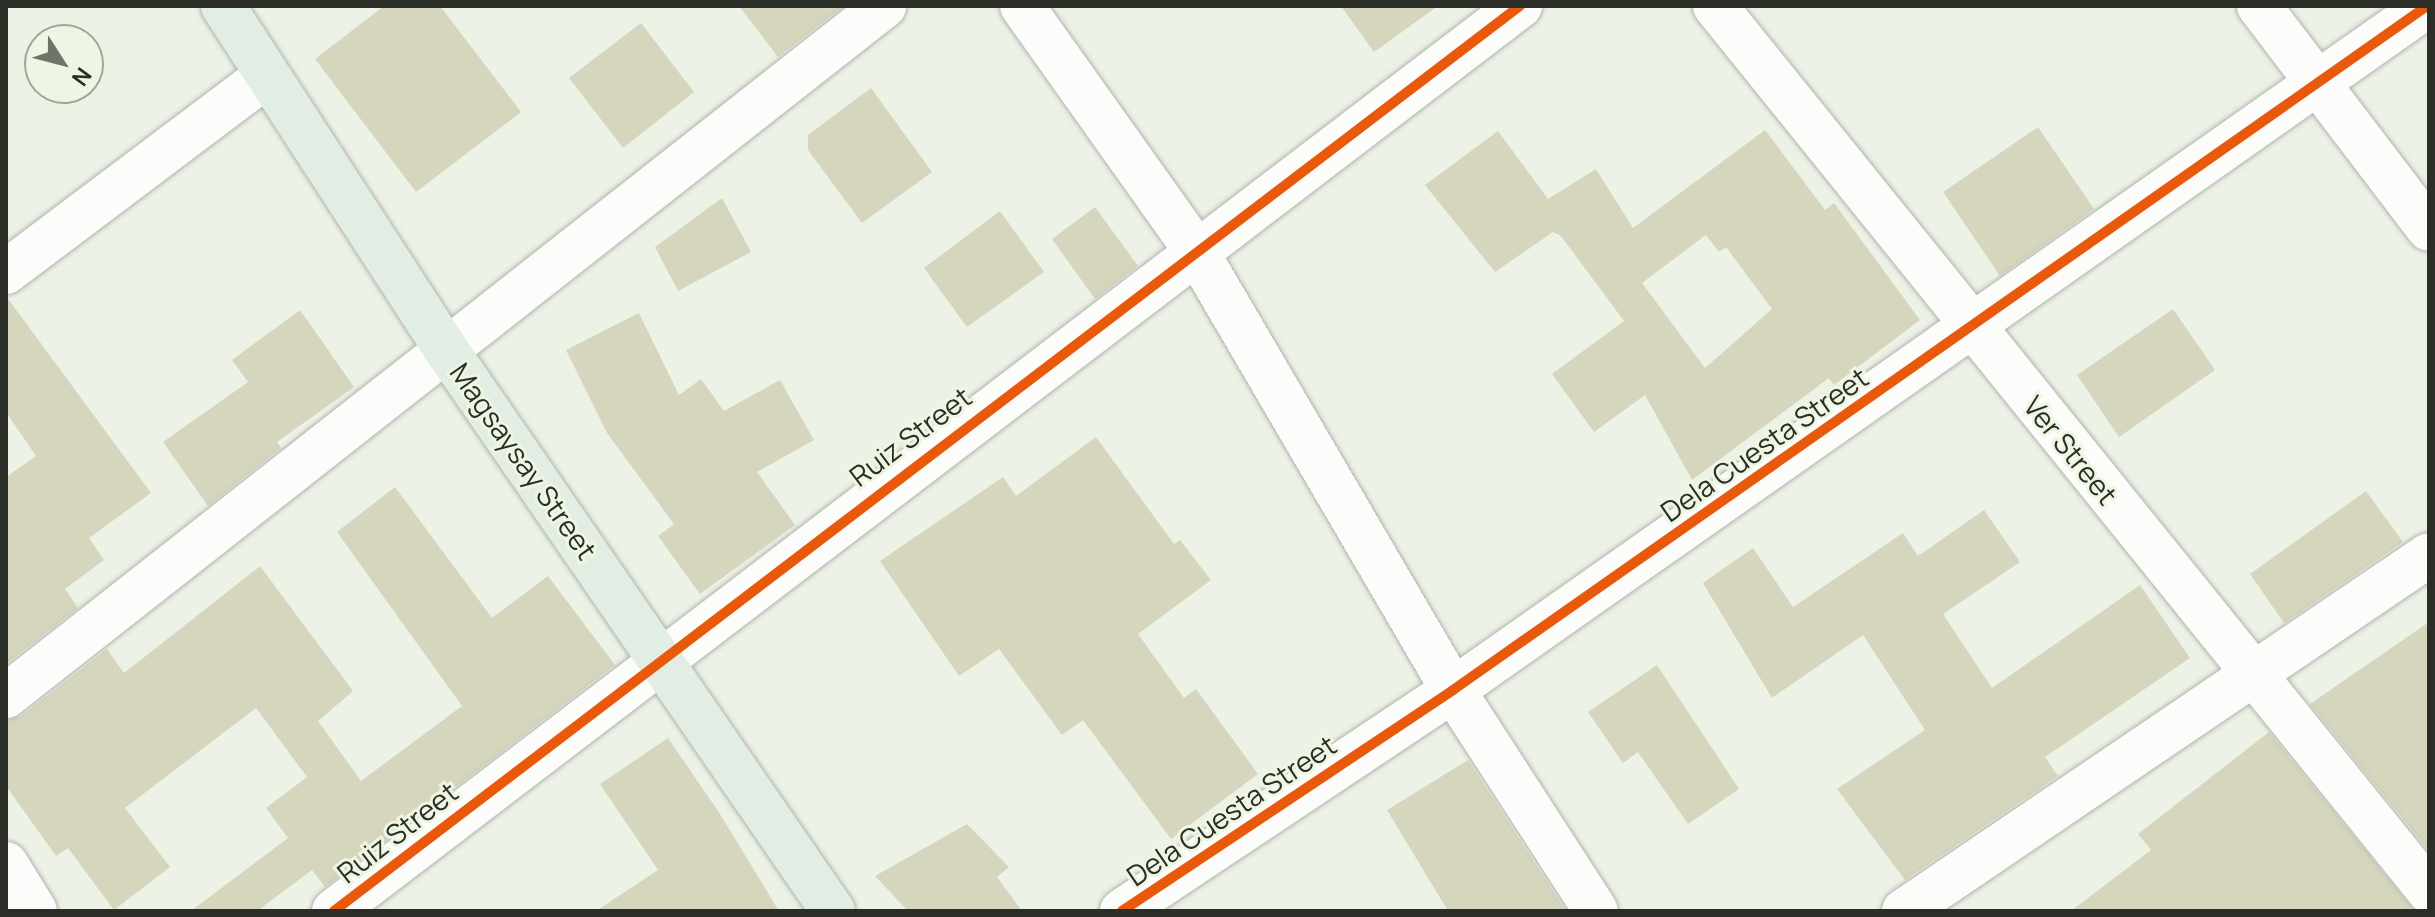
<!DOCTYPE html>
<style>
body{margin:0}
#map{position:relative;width:2435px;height:917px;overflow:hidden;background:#edf2e7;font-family:Manrope,sans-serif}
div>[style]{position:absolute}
.building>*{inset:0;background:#d6d6be}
.roads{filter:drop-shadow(0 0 2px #b1b4ad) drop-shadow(0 0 2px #b1b4ad)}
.minor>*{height:44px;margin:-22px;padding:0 22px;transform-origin:22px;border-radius:22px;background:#fcfdfb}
.major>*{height:44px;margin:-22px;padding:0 22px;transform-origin:22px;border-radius:22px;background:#e2ede4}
.cycleway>*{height:10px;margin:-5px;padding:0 5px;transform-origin:5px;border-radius:5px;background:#e8590c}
span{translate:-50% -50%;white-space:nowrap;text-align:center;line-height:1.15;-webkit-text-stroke:6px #eef6e3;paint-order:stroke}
.street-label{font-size:28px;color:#2b2e27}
.frame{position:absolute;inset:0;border:8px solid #2b2e27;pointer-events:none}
.north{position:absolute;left:24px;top:24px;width:80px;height:80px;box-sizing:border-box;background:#eef6e3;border:2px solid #a0a698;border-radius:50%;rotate:126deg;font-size:22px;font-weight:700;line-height:32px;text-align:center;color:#2b2e27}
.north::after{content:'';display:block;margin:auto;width:28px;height:36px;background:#6f736a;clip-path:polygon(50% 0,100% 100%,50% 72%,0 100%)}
</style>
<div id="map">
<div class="building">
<i style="clip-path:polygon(384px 6px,440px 6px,521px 112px,416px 192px,315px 59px)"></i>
<i style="clip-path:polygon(739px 6px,844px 6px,778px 57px)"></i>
<i style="clip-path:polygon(1341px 6px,1438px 6px,1374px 52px)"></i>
<i style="clip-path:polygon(641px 23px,694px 92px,623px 148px,569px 78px)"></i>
<i style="clip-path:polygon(871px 88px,932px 172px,862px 223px,808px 150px,808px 135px)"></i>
<i style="clip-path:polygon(2038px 127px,2094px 209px,2000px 276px,1943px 192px)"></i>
<i style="clip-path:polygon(evenodd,1765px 130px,1825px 210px,1834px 203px,1920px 320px,1834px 385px,1829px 378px,1692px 480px,1645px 395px,1594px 432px,1552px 374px,1624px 321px,1561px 236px,1553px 232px,1495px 272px,1425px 185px,1498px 131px,1548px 199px,1596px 169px,1633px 228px,1765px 130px,1706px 235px,1719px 252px,1726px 247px,1772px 309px,1705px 368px,1642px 283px,1706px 235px)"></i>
<i style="clip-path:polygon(722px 198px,751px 252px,678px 291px,655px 247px)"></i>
<i style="clip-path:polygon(1095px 207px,1138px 266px,1095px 299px,1052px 239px)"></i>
<i style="clip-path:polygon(1000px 211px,1044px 272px,967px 327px,924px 268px)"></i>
<i style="clip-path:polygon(6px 296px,151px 493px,89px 538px,104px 560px,65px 589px,78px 608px,6px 664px,6px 477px,36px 456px,6px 412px)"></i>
<i style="clip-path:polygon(2173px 309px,2215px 370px,2119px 437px,2077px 375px)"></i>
<i style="clip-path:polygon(300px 310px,354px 387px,277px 442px,281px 448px,208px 506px,163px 442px,248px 382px,232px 360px)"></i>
<i style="clip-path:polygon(639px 313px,679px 395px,701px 379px,724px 411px,780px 380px,814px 440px,757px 472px,795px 525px,700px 594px,658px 536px,674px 524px,607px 433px,566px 350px)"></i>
<i style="clip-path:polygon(1096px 437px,1174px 544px,1180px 540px,1211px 580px,1138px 634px,1184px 698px,1196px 689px,1258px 774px,1171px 839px,1083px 720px,1062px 735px,999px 649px,959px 676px,880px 561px,1003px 477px,1016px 496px)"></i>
<i style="clip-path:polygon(395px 487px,492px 618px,548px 576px,615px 665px,325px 887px,312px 870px,257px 911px,191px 911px,288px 838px,266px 808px,307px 777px,256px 708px,125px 808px,170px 867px,114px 910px,68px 848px,56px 856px,6px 786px,6px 720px,21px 716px,107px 649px,124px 673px,260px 566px,353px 691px,318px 721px,361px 781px,462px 706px,337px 532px)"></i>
<i style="clip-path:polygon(2366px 491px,2403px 542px,2284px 623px,2250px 574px)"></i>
<i style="clip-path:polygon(1984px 510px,2020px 562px,1943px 614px,1992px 688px,2140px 585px,2190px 658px,2045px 757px,2058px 776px,1905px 880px,1837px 789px,1925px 730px,1863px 635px,1772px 698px,1703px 583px,1753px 548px,1793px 607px,1903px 533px,1918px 556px)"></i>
<i style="clip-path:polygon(2429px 622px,2429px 851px,2310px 704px)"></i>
<i style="clip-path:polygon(1657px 665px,1739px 789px,1688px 824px,1638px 752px,1623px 763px,1588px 712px)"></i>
<i style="clip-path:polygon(2269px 732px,2415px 911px,2071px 911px,2151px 850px,2138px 834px)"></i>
<i style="clip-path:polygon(668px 738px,720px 814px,779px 911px,596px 911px,658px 870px,600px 784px)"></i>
<i style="clip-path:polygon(1468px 760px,1566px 911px,1448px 911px,1387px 810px)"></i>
<i style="clip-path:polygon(967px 824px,1009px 867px,997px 877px,1022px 911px,908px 911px,875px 876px)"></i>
</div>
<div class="roads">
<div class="minor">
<i style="left:1022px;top:6px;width:298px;rotate:54.6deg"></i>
<i style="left:1195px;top:249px;width:511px;rotate:59.67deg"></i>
<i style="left:1453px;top:690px;width:263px;rotate:57.1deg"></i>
<i style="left:1715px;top:6px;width:1137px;rotate:51.1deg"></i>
<i style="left:2259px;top:6px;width:280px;rotate:52.7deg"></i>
<i style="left:6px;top:272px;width:326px;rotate:-37deg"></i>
<i style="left:6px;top:696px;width:1117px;rotate:-38.16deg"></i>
<i style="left:6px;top:864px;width:55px;rotate:58.3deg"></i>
<i style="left:334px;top:911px;width:1492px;rotate:-37.35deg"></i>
<i style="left:1122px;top:911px;width:398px;rotate:-33.7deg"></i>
<i style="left:1453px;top:690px;width:1190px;rotate:-35.08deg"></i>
<i style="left:1904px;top:911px;width:634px;rotate:-34.14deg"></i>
</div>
<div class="major">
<i style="left:223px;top:6px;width:408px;rotate:57deg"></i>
<i style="left:445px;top:348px;width:684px;rotate:55.43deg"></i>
</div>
</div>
<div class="cycleway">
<i style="left:334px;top:911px;width:1492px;rotate:-37.35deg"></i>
<i style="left:1122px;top:911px;width:398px;rotate:-33.7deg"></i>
<i style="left:1453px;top:690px;width:1190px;rotate:-35.08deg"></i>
</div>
<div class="street-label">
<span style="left:910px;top:436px;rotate:-37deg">Ruiz Street</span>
<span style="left:1764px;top:444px;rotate:-35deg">Dela Cuesta Street</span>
<span style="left:2071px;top:450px;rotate:51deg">Ver Street</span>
<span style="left:524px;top:461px;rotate:55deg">Magsaysay Street</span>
<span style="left:1231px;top:810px;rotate:-34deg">Dela Cuesta Street</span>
<span style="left:397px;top:832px;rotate:-38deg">Ruiz Street</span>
</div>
<div class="frame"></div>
<div class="north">N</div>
</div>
